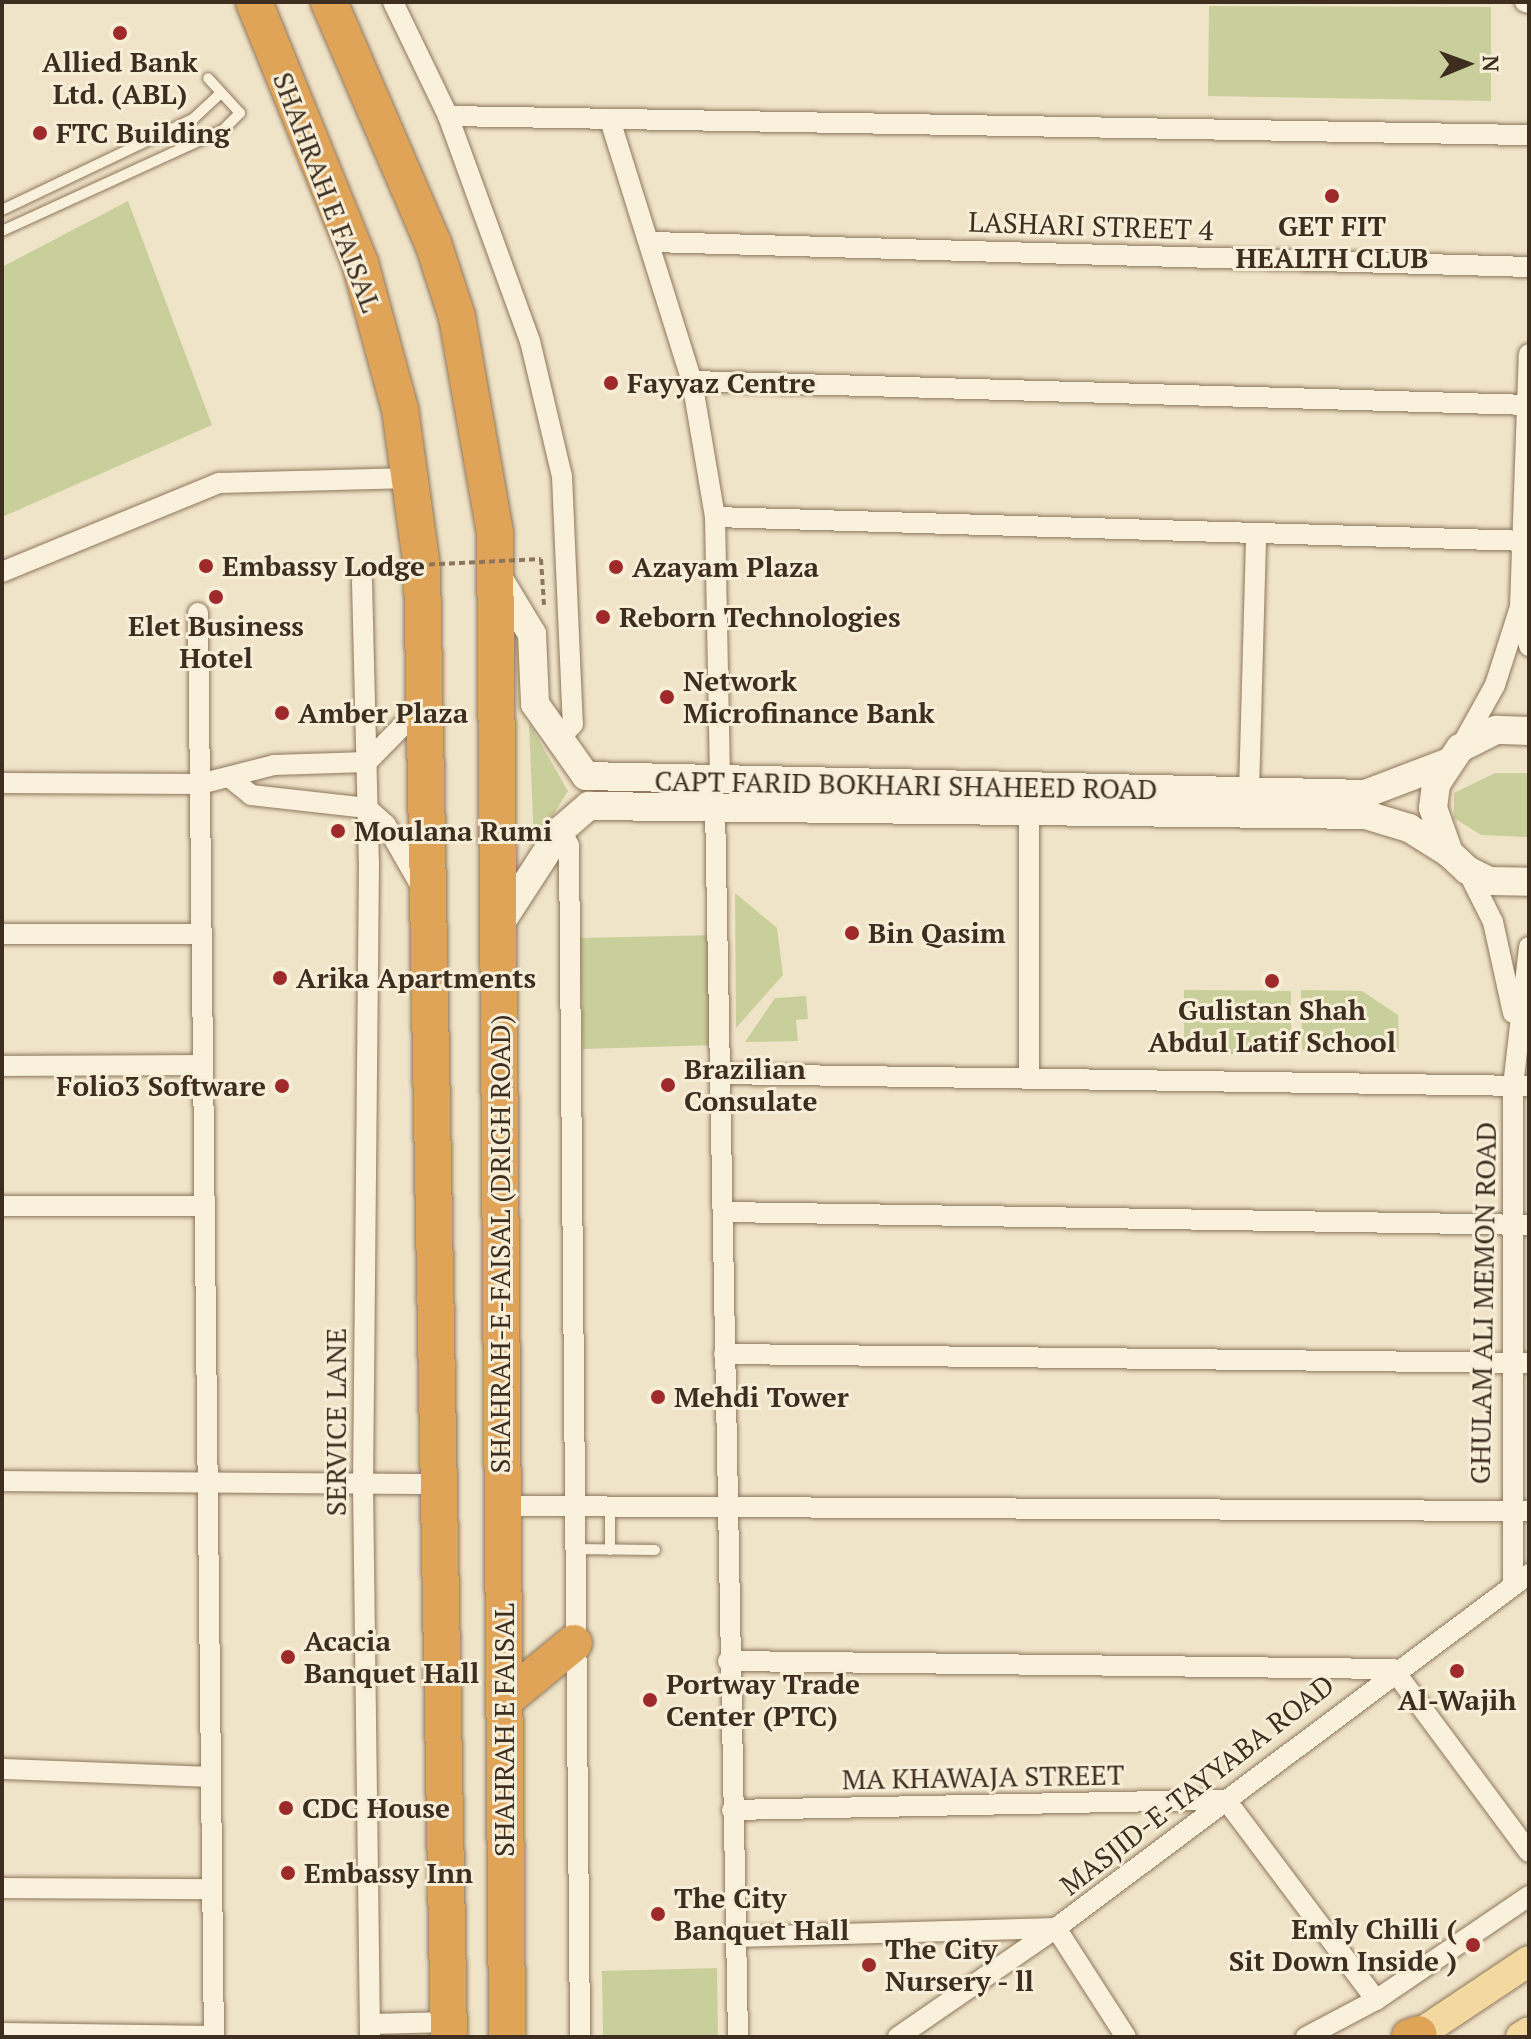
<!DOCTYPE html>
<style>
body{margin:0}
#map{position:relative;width:1531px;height:2039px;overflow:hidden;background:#f0e4c8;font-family:"PT Serif",serif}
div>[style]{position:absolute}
.green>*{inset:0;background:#c9cf9b}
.path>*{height:4px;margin-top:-2px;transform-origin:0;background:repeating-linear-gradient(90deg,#8d765c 0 6px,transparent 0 10px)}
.roads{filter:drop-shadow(0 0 2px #8d765c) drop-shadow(0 0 2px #8d765c)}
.lane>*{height:10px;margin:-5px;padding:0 5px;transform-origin:5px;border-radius:5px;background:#faf1dc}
.street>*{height:20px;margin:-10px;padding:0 10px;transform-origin:10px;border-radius:10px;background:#faf1dc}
.secondary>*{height:28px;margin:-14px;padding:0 14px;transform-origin:14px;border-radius:14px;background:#faf1dc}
.primary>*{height:30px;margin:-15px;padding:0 15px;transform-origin:15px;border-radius:15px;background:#f3d9a0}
.highway>*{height:36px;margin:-18px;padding:0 18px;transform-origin:18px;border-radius:18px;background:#e0a458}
.path-bridge>*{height:4px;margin-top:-2px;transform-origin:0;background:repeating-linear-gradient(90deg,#8d765c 0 6px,transparent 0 10px)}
.dots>*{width:22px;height:22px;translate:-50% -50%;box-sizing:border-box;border:4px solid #f7eed8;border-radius:50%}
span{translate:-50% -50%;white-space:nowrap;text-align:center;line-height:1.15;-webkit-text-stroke:6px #f7eed8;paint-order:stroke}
.poi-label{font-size:28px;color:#3d2e20;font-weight:700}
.left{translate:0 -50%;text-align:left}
.right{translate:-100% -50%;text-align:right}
.street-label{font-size:28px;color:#3d2e20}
.frame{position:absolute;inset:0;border:4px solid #3d2e20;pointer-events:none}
.north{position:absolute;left:1427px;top:24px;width:80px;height:80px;-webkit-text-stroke:6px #f7eed8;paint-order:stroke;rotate:89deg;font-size:22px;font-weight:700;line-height:32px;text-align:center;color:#3d2e20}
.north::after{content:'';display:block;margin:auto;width:28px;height:36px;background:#3d2e20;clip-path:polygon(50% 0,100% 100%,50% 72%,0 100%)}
</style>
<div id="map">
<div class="green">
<i style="clip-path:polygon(1209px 6px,1491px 7px,1491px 101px,1208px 96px)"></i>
<i style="clip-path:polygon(128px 201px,212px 425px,2px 517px,2px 267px)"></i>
<i style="clip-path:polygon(529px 723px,568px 791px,534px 845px)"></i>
<i style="clip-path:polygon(1495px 773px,1529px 773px,1529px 837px,1481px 835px,1454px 818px,1454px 793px)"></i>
<i style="clip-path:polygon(735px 893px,777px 928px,783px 975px,736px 1028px)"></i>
<i style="clip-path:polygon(716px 935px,717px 1045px,583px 1049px,580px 938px)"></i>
<i style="clip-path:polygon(1184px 990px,1291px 991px,1291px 1054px,1215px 1054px,1214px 1042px,1184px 1043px)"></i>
<i style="clip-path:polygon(1301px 990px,1362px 991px,1398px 1015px,1399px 1051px,1302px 1050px)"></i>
<i style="clip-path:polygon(806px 996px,808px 1019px,796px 1020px,798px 1041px,745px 1042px,775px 998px)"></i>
<i style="clip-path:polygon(717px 1968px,718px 2037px,603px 2037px,602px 1971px)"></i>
</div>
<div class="path">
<i style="left:541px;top:559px;width:46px;rotate:86.3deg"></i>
</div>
<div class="roads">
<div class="lane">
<i style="left:2px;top:210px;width:212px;rotate:-25.5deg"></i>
<i style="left:193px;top:119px;width:35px;rotate:-43deg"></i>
<i style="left:2px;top:231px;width:243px;rotate:-24.6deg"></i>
<i style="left:223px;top:130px;width:24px;rotate:-45deg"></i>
<i style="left:240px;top:113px;width:47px;rotate:-132.4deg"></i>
<i style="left:573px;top:1549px;width:82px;rotate:0.7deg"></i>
<i style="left:610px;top:1550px;width:44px;rotate:-90deg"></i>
</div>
<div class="street">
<i style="left:393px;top:2px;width:127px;rotate:64.2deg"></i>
<i style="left:448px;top:116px;width:239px;rotate:70deg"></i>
<i style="left:530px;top:341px;width:139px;rotate:76.7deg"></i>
<i style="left:562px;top:476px;width:248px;rotate:87.5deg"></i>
<i style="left:573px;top:724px;width:23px;rotate:133deg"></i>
<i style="left:1525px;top:2px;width:4px;rotate:14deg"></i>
<i style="left:448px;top:116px;width:1081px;rotate:1.01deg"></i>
<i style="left:610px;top:120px;width:274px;rotate:72.6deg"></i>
<i style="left:692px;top:381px;width:138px;rotate:80.4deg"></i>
<i style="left:715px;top:517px;width:265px;rotate:88.9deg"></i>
<i style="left:652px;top:242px;width:877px;rotate:1.63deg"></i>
<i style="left:692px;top:381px;width:837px;rotate:1.64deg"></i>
<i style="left:715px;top:517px;width:814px;rotate:1.69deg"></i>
<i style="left:2px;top:572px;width:235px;rotate:-22.3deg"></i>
<i style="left:219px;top:483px;width:193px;rotate:-1.5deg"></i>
<i style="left:362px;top:581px;width:281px;rotate:88.6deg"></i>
<i style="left:369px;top:862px;width:622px;rotate:90.55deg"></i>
<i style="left:363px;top:1484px;width:553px;rotate:89.27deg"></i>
<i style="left:1521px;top:611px;width:36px;rotate:77deg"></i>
<i style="left:198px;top:613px;width:1424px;rotate:89.36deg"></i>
<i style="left:1460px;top:748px;width:72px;rotate:-60.9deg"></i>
<i style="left:1495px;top:685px;width:82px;rotate:-72.2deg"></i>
<i style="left:1520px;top:607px;width:253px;rotate:-88deg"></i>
<i style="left:234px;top:781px;width:22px;rotate:39deg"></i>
<i style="left:251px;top:795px;width:117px;rotate:6.4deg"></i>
<i style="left:367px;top:808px;width:25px;rotate:42deg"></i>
<i style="left:386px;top:825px;width:73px;rotate:60.3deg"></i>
<i style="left:2px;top:783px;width:198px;rotate:0.3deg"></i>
<i style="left:200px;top:784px;width:76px;rotate:-14.4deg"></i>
<i style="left:274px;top:765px;width:93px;rotate:-1.8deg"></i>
<i style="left:367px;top:762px;width:84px;rotate:-45.5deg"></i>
<i style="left:1249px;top:791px;width:258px;rotate:-88.4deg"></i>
<i style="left:715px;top:806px;width:1231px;rotate:88.93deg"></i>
<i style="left:561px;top:830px;width:18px;rotate:63deg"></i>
<i style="left:569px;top:846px;width:1191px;rotate:89.47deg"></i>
<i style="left:1467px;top:870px;width:58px;rotate:63.4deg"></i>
<i style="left:1493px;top:922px;width:93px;rotate:77.6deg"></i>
<i style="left:2px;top:934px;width:196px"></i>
<i style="left:2px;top:1066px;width:197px;rotate:-0.3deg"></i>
<i style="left:718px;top:1074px;width:811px;rotate:0.85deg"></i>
<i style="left:1029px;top:1078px;width:266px;rotate:-90deg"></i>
<i style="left:2px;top:1206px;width:198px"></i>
<i style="left:723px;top:1212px;width:806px;rotate:0.92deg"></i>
<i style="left:724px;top:1354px;width:805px;rotate:0.64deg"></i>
<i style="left:2px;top:1481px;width:442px;rotate:0.4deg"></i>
<i style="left:502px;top:1506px;width:1027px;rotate:0.28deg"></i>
<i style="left:1513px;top:1585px;width:499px;rotate:-90deg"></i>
<i style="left:1513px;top:1086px;width:140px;rotate:-83.4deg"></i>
<i style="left:728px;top:1661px;width:665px;rotate:0.69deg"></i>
<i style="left:1393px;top:1669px;width:228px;rotate:53.4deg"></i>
<i style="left:2px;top:1769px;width:206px;rotate:2.2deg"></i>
<i style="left:732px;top:1810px;width:494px;rotate:-1.2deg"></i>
<i style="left:1226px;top:1800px;width:250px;rotate:53.1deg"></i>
<i style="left:2px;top:1888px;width:210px;rotate:0.3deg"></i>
<i style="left:735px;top:1937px;width:321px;rotate:-1.6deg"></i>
<i style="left:1056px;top:1928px;width:130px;rotate:57.3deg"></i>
<i style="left:370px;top:2024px;width:80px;rotate:-1.4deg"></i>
<i style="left:2px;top:2033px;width:212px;rotate:0.8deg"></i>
<i style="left:898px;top:2037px;width:192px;rotate:-34.6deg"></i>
<i style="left:1056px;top:1928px;width:591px;rotate:-36.81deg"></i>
<i style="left:1306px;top:2037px;width:79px;rotate:-27.9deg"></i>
<i style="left:1376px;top:2000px;width:185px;rotate:-34.2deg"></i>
</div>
<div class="secondary">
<i style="left:497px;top:576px;width:68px;rotate:58.9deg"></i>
<i style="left:532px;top:634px;width:70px;rotate:87.5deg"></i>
<i style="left:535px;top:704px;width:88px;rotate:54.7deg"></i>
<i style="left:586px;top:776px;width:779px;rotate:1.32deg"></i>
<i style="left:1365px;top:794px;width:87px;rotate:-20.9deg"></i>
<i style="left:1529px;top:731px;width:33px;rotate:-178deg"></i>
<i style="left:1496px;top:730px;width:40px;rotate:153.4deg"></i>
<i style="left:1460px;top:748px;width:43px;rotate:123.7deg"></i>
<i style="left:1436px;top:784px;width:24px;rotate:97deg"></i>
<i style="left:1433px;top:808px;width:48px;rotate:70.4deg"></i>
<i style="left:1449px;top:853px;width:25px;rotate:43deg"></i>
<i style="left:1467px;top:870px;width:25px;rotate:26deg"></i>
<i style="left:1490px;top:881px;width:39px;rotate:1deg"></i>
<i style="left:498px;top:927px;width:116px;rotate:-57deg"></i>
<i style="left:561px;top:830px;width:37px;rotate:-41deg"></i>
<i style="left:589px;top:806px;width:777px;rotate:0.66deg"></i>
<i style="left:1366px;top:815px;width:45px;rotate:16.8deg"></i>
<i style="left:1409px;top:828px;width:47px;rotate:32deg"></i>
</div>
<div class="primary">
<i style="left:1415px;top:2037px;width:137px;rotate:-33.7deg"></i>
<i style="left:1521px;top:2037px;width:9px;rotate:-32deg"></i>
</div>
<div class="highway">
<i style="left:254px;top:2px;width:282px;rotate:67.9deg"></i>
<i style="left:360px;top:263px;width:151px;rotate:74.7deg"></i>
<i style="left:400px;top:409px;width:160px;rotate:82.1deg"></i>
<i style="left:422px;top:567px;width:1470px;rotate:88.95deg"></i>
<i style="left:329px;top:2px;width:262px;rotate:66.7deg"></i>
<i style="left:433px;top:243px;width:78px;rotate:72deg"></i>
<i style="left:457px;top:317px;width:218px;rotate:80deg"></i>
<i style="left:495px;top:532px;width:1505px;rotate:89.54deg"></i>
<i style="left:506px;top:1699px;width:88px;rotate:-39.5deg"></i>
<i style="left:1410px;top:2037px;width:9px;rotate:-18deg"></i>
</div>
</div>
<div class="path-bridge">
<i style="left:399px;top:566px;width:142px;rotate:-2.8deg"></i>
</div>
<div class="dots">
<i style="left:120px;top:33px;background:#9e2a2b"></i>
<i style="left:40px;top:133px;background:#9e2a2b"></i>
<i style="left:1332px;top:196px;background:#9e2a2b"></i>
<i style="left:611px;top:383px;background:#9e2a2b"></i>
<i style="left:206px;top:566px;background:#9e2a2b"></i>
<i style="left:616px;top:567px;background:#9e2a2b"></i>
<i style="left:216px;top:597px;background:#9e2a2b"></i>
<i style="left:603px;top:617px;background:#9e2a2b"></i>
<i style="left:667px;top:697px;background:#9e2a2b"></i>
<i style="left:282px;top:713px;background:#9e2a2b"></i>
<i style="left:338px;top:831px;background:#9e2a2b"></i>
<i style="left:852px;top:933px;background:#9e2a2b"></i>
<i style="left:280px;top:978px;background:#9e2a2b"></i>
<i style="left:1272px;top:981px;background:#9e2a2b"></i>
<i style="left:668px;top:1085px;background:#9e2a2b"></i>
<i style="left:282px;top:1086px;background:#9e2a2b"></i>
<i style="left:658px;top:1397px;background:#9e2a2b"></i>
<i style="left:288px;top:1657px;background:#9e2a2b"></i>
<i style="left:1457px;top:1671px;background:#9e2a2b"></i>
<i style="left:650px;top:1700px;background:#9e2a2b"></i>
<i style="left:286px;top:1808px;background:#9e2a2b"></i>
<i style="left:288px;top:1873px;background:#9e2a2b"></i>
<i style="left:658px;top:1914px;background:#9e2a2b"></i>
<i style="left:1473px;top:1945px;background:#9e2a2b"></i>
<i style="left:869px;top:1965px;background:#9e2a2b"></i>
</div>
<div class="poi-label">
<span style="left:120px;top:78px">Allied Bank<br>Ltd. (ABL)</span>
<span class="left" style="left:56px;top:133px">FTC Building</span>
<span style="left:1332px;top:242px">GET FIT<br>HEALTH CLUB</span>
<span class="left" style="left:627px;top:383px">Fayyaz Centre</span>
<span class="left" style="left:222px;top:566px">Embassy Lodge</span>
<span class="left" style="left:632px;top:567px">Azayam Plaza</span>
<span class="left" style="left:619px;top:617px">Reborn Technologies</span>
<span style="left:216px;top:642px">Elet Business<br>Hotel</span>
<span class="left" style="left:683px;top:697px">Network<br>Microfinance Bank</span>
<span class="left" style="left:298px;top:713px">Amber Plaza</span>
<span class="left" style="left:354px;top:831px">Moulana Rumi</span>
<span class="left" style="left:868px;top:933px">Bin Qasim</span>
<span class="left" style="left:296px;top:978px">Arika Apartments</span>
<span style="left:1272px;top:1026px">Gulistan Shah<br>Abdul Latif School</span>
<span class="left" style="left:684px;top:1085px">Brazilian<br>Consulate</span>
<span class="right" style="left:266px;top:1086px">Folio3 Software</span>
<span class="left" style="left:674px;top:1397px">Mehdi Tower</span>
<span class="left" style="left:304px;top:1657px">Acacia<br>Banquet Hall</span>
<span class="left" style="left:666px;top:1700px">Portway Trade<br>Center (PTC)</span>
<span style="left:1457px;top:1700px">Al-Wajih</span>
<span class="left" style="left:302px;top:1808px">CDC House</span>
<span class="left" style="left:304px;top:1873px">Embassy Inn</span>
<span class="left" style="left:674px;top:1914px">The City<br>Banquet Hall</span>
<span class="right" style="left:1457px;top:1945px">Emly Chilli (<br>Sit Down Inside )</span>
<span class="left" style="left:885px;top:1965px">The City<br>Nursery - ll</span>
</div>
<div class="street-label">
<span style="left:327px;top:192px;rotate:69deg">SHAHRAH E FAISAL</span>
<span style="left:1091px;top:226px;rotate:2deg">LASHARI STREET 4</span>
<span style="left:906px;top:785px;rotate:1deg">CAPT FARID BOKHARI SHAHEED ROAD</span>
<span style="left:500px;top:1244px;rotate:-90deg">SHAHRAH-E-FAISAL (DRIGH ROAD)</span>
<span style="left:1483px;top:1303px;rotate:-89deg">GHULAM ALI MEMON ROAD</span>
<span style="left:336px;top:1422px;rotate:-90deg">SERVICE LANE</span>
<span style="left:504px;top:1730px;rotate:-90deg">SHAHRAH E FAISAL</span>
<span style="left:983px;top:1777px;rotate:-1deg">MA KHAWAJA STREET</span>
<span style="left:1197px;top:1785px;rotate:-38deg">MASJID-E-TAYYABA ROAD</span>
</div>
<div class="frame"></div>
<div class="north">N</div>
</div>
